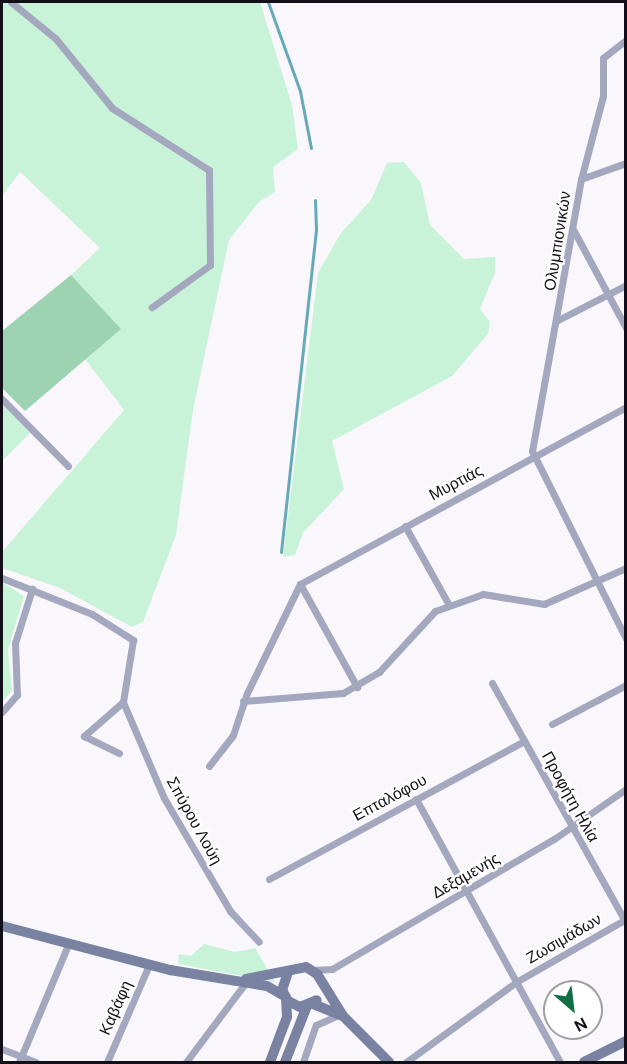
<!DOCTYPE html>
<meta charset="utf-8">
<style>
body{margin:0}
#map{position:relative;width:627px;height:1064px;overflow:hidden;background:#f9f7fc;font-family:"DM Sans",sans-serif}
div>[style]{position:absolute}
.green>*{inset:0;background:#c9f3d8}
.forest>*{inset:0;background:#9ed3b2}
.stream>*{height:3px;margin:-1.5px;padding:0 1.5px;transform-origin:1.5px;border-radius:1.5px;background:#66aaba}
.street>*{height:7px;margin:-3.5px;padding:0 3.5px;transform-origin:3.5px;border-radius:3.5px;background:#a3a8bf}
.secondary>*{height:10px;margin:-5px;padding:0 5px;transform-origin:5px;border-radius:5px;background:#7a82a2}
span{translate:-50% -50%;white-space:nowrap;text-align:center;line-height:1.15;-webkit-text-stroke:4.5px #fff;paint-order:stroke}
.street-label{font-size:16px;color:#130f18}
.frame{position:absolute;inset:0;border:3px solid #130f18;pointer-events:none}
.north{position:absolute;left:543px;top:980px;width:60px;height:60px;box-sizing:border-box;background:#fff;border:2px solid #a19fa3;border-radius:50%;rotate:152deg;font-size:16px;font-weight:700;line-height:24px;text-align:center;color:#130f18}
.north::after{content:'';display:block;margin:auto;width:21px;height:27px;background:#126f44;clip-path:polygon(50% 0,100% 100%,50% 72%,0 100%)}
</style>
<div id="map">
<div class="green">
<i style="clip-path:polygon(2px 2px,260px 2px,292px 105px,298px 149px,273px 167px,275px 192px,259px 202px,229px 240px,193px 410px,176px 535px,143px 622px,132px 627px,60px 588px,2px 568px,2px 552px,124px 410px,85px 359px,120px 329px,71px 275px,100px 248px,20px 172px,2px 196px)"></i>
<i style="clip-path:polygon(404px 162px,421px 183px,430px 225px,464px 259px,495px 257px,495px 273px,480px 309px,490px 322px,488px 334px,452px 376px,332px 441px,344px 489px,303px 533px,295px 555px,283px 557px,318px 273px,341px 233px,371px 200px,387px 163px)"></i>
<i style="clip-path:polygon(2px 404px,30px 433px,2px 461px)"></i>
<i style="clip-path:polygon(2px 582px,24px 596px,8px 650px,12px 691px,2px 702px)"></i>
<i style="clip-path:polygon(204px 944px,235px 952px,255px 948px,275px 982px,178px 964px,179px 954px,191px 956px)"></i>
</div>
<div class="forest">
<i style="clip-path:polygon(71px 275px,121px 329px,25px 411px,2px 388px,2px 331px)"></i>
</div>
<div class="stream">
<i style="left:268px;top:2px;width:95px;rotate:70.2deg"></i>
<i style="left:300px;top:91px;width:58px;rotate:79.1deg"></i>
<i style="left:281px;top:552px;width:325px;rotate:-83.8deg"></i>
<i style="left:316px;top:229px;width:29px;rotate:-92deg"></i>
</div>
<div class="street">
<i style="left:11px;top:2px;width:58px;rotate:39.4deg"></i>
<i style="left:56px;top:39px;width:89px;rotate:50.9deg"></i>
<i style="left:112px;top:108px;width:115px;rotate:32.6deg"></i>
<i style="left:209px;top:170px;width:95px;rotate:89.4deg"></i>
<i style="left:210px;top:265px;width:72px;rotate:144.1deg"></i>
<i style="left:626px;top:40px;width:29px;rotate:142deg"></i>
<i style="left:603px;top:58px;width:38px;rotate:90deg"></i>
<i style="left:603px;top:96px;width:86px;rotate:104.8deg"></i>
<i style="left:581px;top:179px;width:276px;rotate:100.2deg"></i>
<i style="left:532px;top:451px;width:210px;rotate:63.4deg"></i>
<i style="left:581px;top:179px;width:48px;rotate:-19.6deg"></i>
<i style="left:574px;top:231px;width:110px;rotate:61.8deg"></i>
<i style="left:558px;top:320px;width:76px;rotate:-27.2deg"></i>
<i style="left:2px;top:399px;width:94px;rotate:45.4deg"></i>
<i style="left:405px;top:526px;width:90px;rotate:60.9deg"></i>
<i style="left:2px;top:578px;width:97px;rotate:21.8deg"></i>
<i style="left:92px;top:614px;width:49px;rotate:32.4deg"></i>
<i style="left:133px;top:640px;width:63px;rotate:99.2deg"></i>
<i style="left:123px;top:702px;width:52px;rotate:138.9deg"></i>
<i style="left:84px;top:736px;width:39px;rotate:26deg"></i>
<i style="left:300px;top:584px;width:118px;rotate:61deg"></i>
<i style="left:492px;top:683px;width:275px;rotate:60.8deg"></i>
<i style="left:243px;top:701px;width:100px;rotate:-4.6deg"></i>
<i style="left:343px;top:693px;width:42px;rotate:-30.3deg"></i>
<i style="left:379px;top:672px;width:83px;rotate:-47.4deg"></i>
<i style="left:435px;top:611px;width:51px;rotate:-19.5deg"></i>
<i style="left:483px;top:594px;width:62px;rotate:9.3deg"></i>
<i style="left:544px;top:604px;width:90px;rotate:-23.7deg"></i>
<i style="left:123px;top:702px;width:104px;rotate:66.9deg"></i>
<i style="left:164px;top:798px;width:131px;rotate:59.7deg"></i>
<i style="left:230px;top:911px;width:42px;rotate:46.9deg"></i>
<i style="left:2px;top:712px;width:23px;rotate:-49deg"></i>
<i style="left:17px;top:695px;width:52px;rotate:-92.2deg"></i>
<i style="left:15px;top:643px;width:57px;rotate:-72.5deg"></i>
<i style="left:552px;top:724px;width:84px;rotate:-27.8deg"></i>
<i style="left:209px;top:766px;width:39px;rotate:-52deg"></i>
<i style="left:233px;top:735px;width:44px;rotate:-71.6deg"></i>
<i style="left:247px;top:693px;width:121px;rotate:-64.1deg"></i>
<i style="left:300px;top:584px;width:371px;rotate:-28.5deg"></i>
<i style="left:416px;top:799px;width:300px;rotate:61.3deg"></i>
<i style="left:269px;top:879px;width:290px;rotate:-28.4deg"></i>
<i style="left:314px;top:970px;width:18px;rotate:-3deg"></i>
<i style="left:332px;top:969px;width:257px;rotate:-30.4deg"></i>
<i style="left:554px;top:839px;width:88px;rotate:-34.8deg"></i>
<i style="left:2px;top:1049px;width:36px;rotate:21deg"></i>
<i style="left:19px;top:1062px;width:127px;rotate:-67.3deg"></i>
<i style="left:107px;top:1062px;width:106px;rotate:-66.6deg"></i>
<i style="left:186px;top:1062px;width:100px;rotate:-53.1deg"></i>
<i style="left:303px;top:1062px;width:39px;rotate:-71deg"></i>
<i style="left:316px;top:1025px;width:22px;rotate:-24deg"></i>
<i style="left:406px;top:1062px;width:136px;rotate:-36deg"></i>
<i style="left:516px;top:982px;width:127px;rotate:-29.8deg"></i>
</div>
<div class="secondary">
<i style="left:2px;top:926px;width:174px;rotate:14.7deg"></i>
<i style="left:170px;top:970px;width:98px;rotate:9.4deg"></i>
<i style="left:267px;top:986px;width:20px;rotate:30deg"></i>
<i style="left:288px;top:972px;width:19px;rotate:108deg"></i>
<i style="left:282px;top:990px;width:13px;rotate:61deg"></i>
<i style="left:288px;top:1001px;width:13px;rotate:27deg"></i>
<i style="left:300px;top:1007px;width:18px;rotate:-22deg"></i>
<i style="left:246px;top:979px;width:61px;rotate:-11.3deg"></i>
<i style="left:306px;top:967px;width:13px;rotate:32deg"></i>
<i style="left:317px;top:974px;width:49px;rotate:58.2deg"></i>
<i style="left:313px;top:1004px;width:32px;rotate:22deg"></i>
<i style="left:343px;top:1016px;width:65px;rotate:45deg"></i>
<i style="left:270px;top:1062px;width:48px;rotate:-69.3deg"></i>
<i style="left:287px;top:1017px;width:18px;rotate:-93deg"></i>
<i style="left:285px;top:1062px;width:60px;rotate:-68.6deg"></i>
<i style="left:584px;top:1062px;width:47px;rotate:-26.6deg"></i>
</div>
<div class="street-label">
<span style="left:558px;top:241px;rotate:-81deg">Ολυμπιονικών</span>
<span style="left:456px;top:483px;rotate:-28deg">Μυρτιάς</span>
<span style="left:570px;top:797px;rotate:61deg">Προφήτη Ηλία</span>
<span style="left:390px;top:798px;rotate:-28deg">Επταλόφου</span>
<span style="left:194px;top:821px;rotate:61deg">Σπύρου Λούη</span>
<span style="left:466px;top:876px;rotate:-30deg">Δεξαμενής</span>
<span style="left:564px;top:939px;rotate:-30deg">Ζωσιμάδων</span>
<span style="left:116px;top:1008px;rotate:-66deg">Καβάφη</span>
</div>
<div class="frame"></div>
<div class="north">N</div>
</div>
